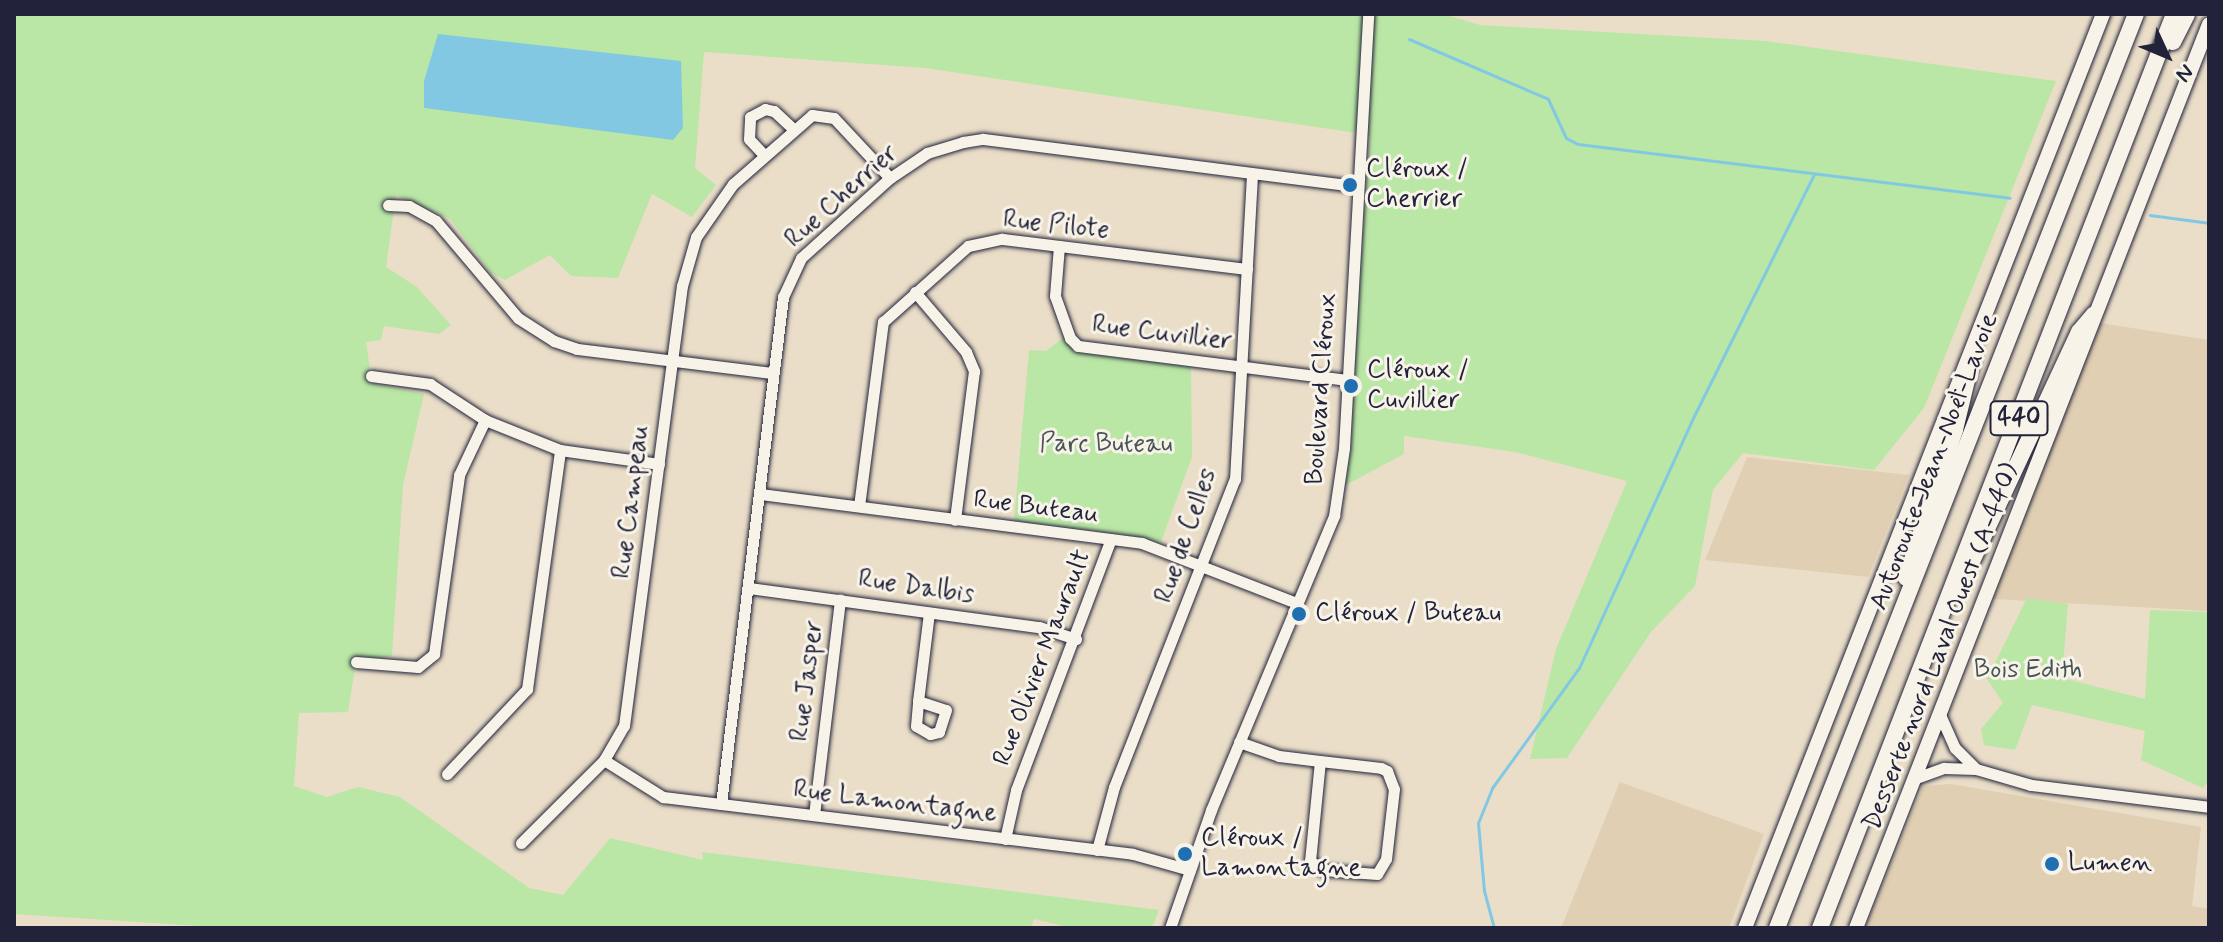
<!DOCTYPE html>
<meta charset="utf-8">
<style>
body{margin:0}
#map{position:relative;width:2223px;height:942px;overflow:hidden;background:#eadec8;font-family:Mynerve,sans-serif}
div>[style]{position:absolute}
.built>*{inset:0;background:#e0cfb2}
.green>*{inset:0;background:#bae7a5}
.water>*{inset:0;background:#82c8e3}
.stream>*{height:3px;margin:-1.5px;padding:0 1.5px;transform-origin:1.5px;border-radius:1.5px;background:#82c8e3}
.roads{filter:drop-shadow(0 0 2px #22223b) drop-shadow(0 0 2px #22223b)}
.minor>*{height:11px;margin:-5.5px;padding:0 5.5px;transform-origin:5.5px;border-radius:5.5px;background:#f7f3e8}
.major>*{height:14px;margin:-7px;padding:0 7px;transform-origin:7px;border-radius:7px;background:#f7f3e8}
.highway>*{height:16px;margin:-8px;padding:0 8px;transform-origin:8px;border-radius:8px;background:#f7f3e8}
.dots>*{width:22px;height:22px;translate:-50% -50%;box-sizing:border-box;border:4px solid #f7f3e8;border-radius:50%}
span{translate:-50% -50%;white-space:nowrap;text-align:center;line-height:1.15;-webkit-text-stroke:6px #f7f3e8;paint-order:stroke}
.shield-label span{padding:2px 6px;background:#f7f3e8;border:2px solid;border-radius:6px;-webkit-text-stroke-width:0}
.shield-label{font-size:24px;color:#22223b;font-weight:700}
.poi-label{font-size:26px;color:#22223b}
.left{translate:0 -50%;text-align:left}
.street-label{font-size:26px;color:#22223b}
.park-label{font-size:26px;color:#485356}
.frame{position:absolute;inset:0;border:16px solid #22223b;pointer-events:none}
.north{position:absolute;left:2127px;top:16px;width:80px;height:80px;-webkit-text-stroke:6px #f7f3e8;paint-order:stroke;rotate:134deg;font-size:22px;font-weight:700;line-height:32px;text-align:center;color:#22223b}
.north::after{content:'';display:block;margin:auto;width:28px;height:36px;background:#22223b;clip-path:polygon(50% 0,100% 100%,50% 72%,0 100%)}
</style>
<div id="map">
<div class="built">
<i style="clip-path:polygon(2100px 323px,2209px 340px,2209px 611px,1993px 599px)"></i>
<i style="clip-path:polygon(1747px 457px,1909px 475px,1868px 577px,1705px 560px)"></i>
<i style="clip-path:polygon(1620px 782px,1764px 834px,1729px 928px,1561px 928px)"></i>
<i style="clip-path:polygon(1951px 784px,2201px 827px,2192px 906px,2209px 909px,2209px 928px,1865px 928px,1923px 786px)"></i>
</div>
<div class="green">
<i style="clip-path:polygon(14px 14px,1443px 14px,1480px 25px,1766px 41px,2056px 81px,1924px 408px,1874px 470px,1743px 453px,1713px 490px,1695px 586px,1651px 632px,1567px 758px,1530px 759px,1556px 649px,1627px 481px,1515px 452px,1404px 436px,1404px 454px,1344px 486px,1370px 135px,925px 68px,704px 52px,695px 168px,716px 185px,692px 217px,652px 194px,618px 278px,571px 276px,550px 255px,505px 280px,490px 272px,450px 219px,396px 195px,386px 267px,417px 287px,451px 325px,439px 334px,384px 326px,381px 340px,366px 342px,372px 383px,424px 394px,403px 485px,392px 656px,356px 662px,348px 712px,299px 713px,294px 786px,327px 797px,358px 787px,400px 797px,529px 888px,563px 895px,610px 838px,703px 860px,702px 852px,1159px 910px,1152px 928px,1071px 928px,1034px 919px,1031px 928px,231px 928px,14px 914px)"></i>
<i style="clip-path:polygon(1063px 338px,1081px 353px,1191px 366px,1192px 457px,1161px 542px,1014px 521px,1029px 350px,1046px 351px)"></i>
<i style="clip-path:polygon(2027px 598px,2068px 604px,2062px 678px,2145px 699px,2150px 610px,2209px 612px,2209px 780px,2203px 788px,2141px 760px,2145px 731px,2032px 705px,2015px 750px,1984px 745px,1981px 729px,2003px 703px,1987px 679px)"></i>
</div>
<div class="water">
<i style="clip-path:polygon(438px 34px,681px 61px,683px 128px,673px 140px,424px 108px,424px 81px)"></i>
</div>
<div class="stream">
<i style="left:1409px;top:39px;width:151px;rotate:23.3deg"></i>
<i style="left:1548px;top:99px;width:43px;rotate:65.2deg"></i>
<i style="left:1566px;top:138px;width:13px;rotate:27deg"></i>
<i style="left:1578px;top:144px;width:435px;rotate:7.1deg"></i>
<i style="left:2150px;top:215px;width:60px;rotate:7.7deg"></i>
<i style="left:1494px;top:928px;width:38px;rotate:-105deg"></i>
<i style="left:1484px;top:891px;width:68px;rotate:-95deg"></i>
<i style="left:1478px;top:823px;width:38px;rotate:-68deg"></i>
<i style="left:1492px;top:788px;width:148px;rotate:-54.1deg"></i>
<i style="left:1579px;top:668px;width:270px;rotate:-65.5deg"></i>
<i style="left:1691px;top:422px;width:277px;rotate:-63.6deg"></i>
</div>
<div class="roads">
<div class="minor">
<i style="left:764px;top:155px;width:22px;rotate:-133deg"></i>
<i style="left:749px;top:139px;width:22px;rotate:-87deg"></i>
<i style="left:750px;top:117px;width:17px;rotate:-28deg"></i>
<i style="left:765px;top:109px;width:9px;rotate:13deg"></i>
<i style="left:774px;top:111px;width:26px;rotate:43deg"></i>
<i style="left:388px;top:205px;width:21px;rotate:3deg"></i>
<i style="left:409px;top:206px;width:31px;rotate:29deg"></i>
<i style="left:436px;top:221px;width:127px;rotate:49.8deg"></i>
<i style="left:518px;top:318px;width:43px;rotate:32.6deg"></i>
<i style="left:554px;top:341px;width:24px;rotate:19deg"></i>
<i style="left:577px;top:349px;width:197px;rotate:7deg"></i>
<i style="left:1059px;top:246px;width:50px;rotate:94.6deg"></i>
<i style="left:1055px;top:296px;width:45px;rotate:70.3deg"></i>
<i style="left:1070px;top:338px;width:11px;rotate:45deg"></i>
<i style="left:1078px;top:346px;width:270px;rotate:7.2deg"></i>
<i style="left:915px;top:292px;width:79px;rotate:49.6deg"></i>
<i style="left:966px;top:352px;width:21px;rotate:67deg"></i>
<i style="left:974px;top:371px;width:150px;rotate:97.3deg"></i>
<i style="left:371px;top:376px;width:60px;rotate:7.7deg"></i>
<i style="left:430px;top:384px;width:66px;rotate:33.2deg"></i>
<i style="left:485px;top:420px;width:81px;rotate:21.8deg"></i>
<i style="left:560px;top:450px;width:100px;rotate:8deg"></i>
<i style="left:760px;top:494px;width:385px;rotate:7.3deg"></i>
<i style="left:1142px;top:543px;width:166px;rotate:21.2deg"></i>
<i style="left:859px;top:506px;width:186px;rotate:-82.6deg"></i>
<i style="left:883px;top:322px;width:114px;rotate:-41.8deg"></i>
<i style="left:968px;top:246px;width:35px;rotate:-12deg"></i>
<i style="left:1002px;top:239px;width:247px;rotate:7deg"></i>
<i style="left:749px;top:588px;width:293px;rotate:7.7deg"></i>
<i style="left:1039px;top:627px;width:39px;rotate:18deg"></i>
<i style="left:356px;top:662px;width:62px;rotate:4.6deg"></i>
<i style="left:418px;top:667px;width:21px;rotate:-39deg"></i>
<i style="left:434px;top:654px;width:181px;rotate:-82deg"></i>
<i style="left:459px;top:475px;width:61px;rotate:-64.7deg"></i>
<i style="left:918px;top:701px;width:29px;rotate:18deg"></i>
<i style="left:946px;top:710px;width:23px;rotate:108deg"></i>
<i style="left:939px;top:732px;width:9px;rotate:167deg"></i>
<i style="left:930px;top:734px;width:16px;rotate:-150deg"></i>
<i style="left:916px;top:726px;width:25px;rotate:-85deg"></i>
<i style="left:918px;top:701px;width:89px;rotate:-82.9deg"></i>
<i style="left:1941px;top:717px;width:34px;rotate:66deg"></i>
<i style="left:1955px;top:748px;width:30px;rotate:45deg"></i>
<i style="left:1239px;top:742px;width:42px;rotate:19.3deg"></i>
<i style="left:1279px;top:756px;width:41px;rotate:7deg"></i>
<i style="left:1320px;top:761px;width:61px;rotate:6.5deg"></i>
<i style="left:1381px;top:768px;width:7px;rotate:27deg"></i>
<i style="left:1387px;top:771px;width:19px;rotate:69deg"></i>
<i style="left:1394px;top:789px;width:70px;rotate:96.5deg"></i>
<i style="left:1386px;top:859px;width:17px;rotate:121deg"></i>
<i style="left:1377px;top:874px;width:54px;rotate:-175.8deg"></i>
<i style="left:1323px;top:870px;width:16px;rotate:-145deg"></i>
<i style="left:1310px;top:861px;width:100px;rotate:-84.3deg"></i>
<i style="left:604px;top:760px;width:70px;rotate:32.1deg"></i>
<i style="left:663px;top:797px;width:473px;rotate:6.9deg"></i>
<i style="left:1133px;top:854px;width:59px;rotate:15.7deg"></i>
<i style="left:447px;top:774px;width:117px;rotate:-46.7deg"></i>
<i style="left:527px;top:689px;width:241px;rotate:-82.1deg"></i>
<i style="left:1916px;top:778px;width:30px;rotate:-20deg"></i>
<i style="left:1944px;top:768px;width:32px;rotate:2deg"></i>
<i style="left:1976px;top:769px;width:57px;rotate:16.2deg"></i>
<i style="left:2031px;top:785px;width:179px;rotate:7deg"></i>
<i style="left:721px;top:804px;width:511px;rotate:-83.03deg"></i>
<i style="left:783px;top:297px;width:43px;rotate:-65.2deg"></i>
<i style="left:801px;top:258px;width:120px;rotate:-42deg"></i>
<i style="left:890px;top:178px;width:45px;rotate:-34deg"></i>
<i style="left:927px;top:153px;width:38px;rotate:-17deg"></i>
<i style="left:963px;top:142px;width:20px;rotate:-9deg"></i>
<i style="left:983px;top:139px;width:377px;rotate:7.2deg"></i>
<i style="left:814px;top:815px;width:217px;rotate:-83.1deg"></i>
<i style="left:1005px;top:839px;width:50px;rotate:-77.3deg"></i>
<i style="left:1016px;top:790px;width:268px;rotate:-69.3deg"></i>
<i style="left:521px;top:843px;width:117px;rotate:-45deg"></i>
<i style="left:604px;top:760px;width:39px;rotate:-60deg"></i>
<i style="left:624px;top:726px;width:444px;rotate:-82.5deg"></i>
<i style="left:682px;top:286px;width:51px;rotate:-74.1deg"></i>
<i style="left:696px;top:237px;width:65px;rotate:-55.1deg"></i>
<i style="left:733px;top:184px;width:105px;rotate:-41.1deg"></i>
<i style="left:812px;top:115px;width:22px;rotate:8deg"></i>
<i style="left:834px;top:118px;width:82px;rotate:47deg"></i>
<i style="left:1097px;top:850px;width:65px;rotate:-74.9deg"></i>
<i style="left:1114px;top:787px;width:331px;rotate:-68.6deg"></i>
<i style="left:1235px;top:479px;width:305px;rotate:-86.8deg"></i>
<i style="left:1170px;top:928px;width:125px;rotate:-70.8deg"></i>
<i style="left:1211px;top:810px;width:319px;rotate:-67.3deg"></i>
<i style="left:1334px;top:516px;width:69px;rotate:-81.6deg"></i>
<i style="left:1344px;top:448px;width:435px;rotate:-86.8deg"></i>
</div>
<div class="major">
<i style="left:1745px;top:928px;width:982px;rotate:-68.61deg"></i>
<i style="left:1856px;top:928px;width:970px;rotate:-68.67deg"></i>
</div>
<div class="highway">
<i style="left:2173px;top:42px;width:31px;rotate:-63deg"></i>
<i style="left:1973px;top:559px;width:251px;rotate:-65deg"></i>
<i style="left:2079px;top:332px;width:23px;rotate:-50deg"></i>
<i style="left:1906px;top:578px;width:156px;rotate:-71.7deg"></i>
<i style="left:1955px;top:430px;width:77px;rotate:-76.5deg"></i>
<i style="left:1777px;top:928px;width:982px;rotate:-68.56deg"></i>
<i style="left:1820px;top:928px;width:980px;rotate:-68.83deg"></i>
</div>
</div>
<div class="dots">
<i style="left:1350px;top:185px;background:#1f6fb2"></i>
<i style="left:1351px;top:386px;background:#1f6fb2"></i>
<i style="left:1299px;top:614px;background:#1f6fb2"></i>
<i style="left:1185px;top:854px;background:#1f6fb2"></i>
<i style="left:2052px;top:864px;background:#1f6fb2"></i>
</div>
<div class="shield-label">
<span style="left:2019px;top:418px">440</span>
</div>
<div class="poi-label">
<span class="left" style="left:1366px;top:185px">Cléroux /<br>Cherrier</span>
<span class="left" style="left:1367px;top:386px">Cléroux /<br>Cuvillier</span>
<span class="left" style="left:1315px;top:614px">Cléroux / Buteau</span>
<span class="left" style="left:1201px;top:854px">Cléroux /<br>Lamontagne</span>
<span class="left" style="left:2068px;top:864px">Lumen</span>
</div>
<div class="street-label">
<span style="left:842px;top:197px;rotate:-42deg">Rue Cherrier</span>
<span style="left:1056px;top:226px;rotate:6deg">Rue Pilote</span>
<span style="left:1162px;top:334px;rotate:7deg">Rue Cuvillier</span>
<span style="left:1322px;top:389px;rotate:-86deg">Boulevard Cléroux</span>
<span style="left:1935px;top:462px;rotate:-69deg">Autoroute Jean-Noël-Lavoie</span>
<span style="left:632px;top:502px;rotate:-83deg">Rue Campeau</span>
<span style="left:1036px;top:508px;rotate:7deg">Rue Buteau</span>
<span style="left:1187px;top:536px;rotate:-71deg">Rue de Celles</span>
<span style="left:916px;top:588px;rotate:8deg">Rue Dalbis</span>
<span style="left:1942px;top:647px;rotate:-69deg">Desserte nord Laval Ouest (A-440)</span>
<span style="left:1043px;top:658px;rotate:-69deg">Rue Olivier Maurault</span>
<span style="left:808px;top:681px;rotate:-83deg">Rue Jasper</span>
<span style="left:895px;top:803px;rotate:7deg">Rue Lamontagne</span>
</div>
<div class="park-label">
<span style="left:1106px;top:445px">Parc Buteau</span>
<span style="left:2028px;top:671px">Bois Edith</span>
</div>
<div class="frame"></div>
<div class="north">N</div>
</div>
